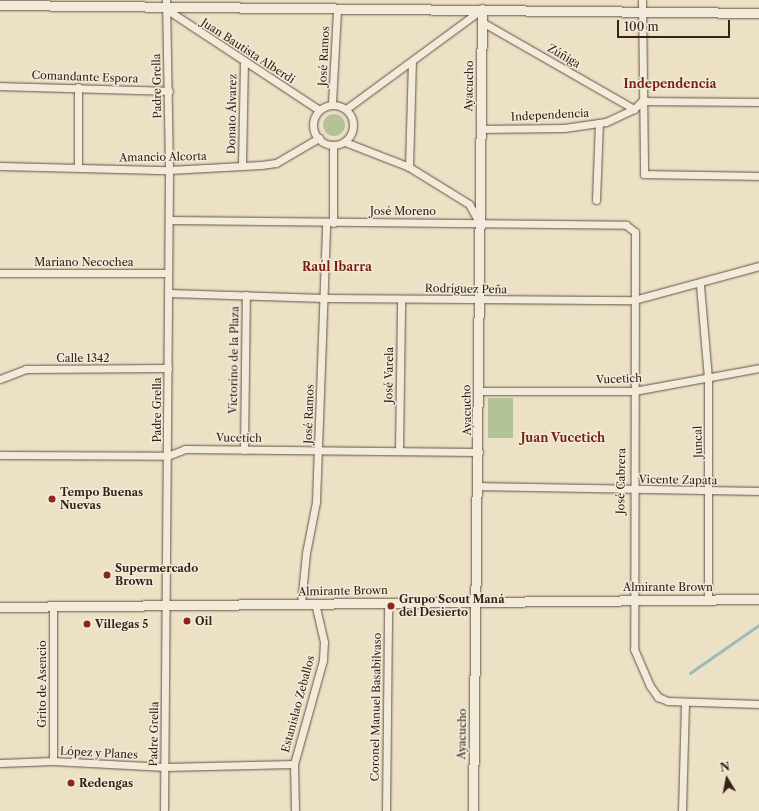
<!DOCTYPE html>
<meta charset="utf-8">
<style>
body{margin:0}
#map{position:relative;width:759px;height:811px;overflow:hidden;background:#ece0c5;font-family:"Libre Caslon Text",serif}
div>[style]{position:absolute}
.green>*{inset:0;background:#b4c397}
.round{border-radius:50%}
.stream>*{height:2.5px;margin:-1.25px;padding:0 1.25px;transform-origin:1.25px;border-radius:1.25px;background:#99bcb9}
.roads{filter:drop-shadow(0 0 1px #635246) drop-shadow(0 0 1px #635246)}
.street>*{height:7px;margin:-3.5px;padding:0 3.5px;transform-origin:3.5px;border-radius:3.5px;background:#f3ebd9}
.street>.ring{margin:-3.5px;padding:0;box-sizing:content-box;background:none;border:7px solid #f3ebd9;border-radius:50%}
.secondary>*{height:9px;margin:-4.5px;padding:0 4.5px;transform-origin:4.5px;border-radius:4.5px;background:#f3ebd9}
.dots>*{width:11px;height:11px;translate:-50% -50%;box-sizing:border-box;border:2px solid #f3ebd9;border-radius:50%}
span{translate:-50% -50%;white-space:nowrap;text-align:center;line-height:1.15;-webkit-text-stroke:3px #f3ebd9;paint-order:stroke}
.street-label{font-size:11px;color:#35221b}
.poi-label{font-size:11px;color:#35221b;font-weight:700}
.left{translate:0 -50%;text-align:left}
.neighbourhood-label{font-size:12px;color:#7a1f14;font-weight:700}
.north{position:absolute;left:707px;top:759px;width:40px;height:40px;-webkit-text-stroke:3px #f3ebd9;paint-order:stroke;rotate:350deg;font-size:11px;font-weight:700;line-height:16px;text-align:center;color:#35221b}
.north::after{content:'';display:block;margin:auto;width:14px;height:18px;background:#35221b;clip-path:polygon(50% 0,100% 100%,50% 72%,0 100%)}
.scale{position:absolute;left:617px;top:20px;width:113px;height:18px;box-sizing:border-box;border:2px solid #35221b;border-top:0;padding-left:5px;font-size:12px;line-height:14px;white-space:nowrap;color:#35221b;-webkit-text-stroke:3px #f3ebd9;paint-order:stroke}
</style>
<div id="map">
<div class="green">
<i class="round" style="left:323px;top:114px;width:22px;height:22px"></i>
<i style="clip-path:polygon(488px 398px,513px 398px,513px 438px,488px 438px)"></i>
</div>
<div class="stream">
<i style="left:690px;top:673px;width:84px;rotate:-34.8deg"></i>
</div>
<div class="roads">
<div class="street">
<i style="left:642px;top:0;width:174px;rotate:89.3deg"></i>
<i style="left:644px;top:174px;width:115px;rotate:1deg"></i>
<i style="left:166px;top:9px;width:183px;rotate:33.4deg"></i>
<i style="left:482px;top:22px;width:175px;rotate:29.8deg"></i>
<i style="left:0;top:86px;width:169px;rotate:1.7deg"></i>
<i style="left:332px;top:103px;width:93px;rotate:-86.9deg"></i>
<i class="ring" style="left:313px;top:105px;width:33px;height:33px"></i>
<i style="left:346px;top:109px;width:169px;rotate:-36.3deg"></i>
<i style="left:480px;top:129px;width:84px;rotate:-0.7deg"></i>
<i style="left:564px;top:128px;width:42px;rotate:-8.1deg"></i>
<i style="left:606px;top:122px;width:31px;rotate:-25deg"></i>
<i style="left:634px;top:109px;width:11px;rotate:-45deg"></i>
<i style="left:642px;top:101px;width:117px;rotate:0.5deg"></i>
<i style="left:345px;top:142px;width:69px;rotate:21.3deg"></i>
<i style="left:409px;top:167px;width:70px;rotate:31.7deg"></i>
<i style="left:469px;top:204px;width:18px;rotate:61deg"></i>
<i style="left:333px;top:147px;width:76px;rotate:90deg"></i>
<i style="left:242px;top:165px;width:102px;rotate:-88.9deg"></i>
<i style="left:0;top:166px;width:169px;rotate:1.4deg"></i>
<i style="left:169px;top:170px;width:92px;rotate:-3.1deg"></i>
<i style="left:261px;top:165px;width:15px;rotate:-8deg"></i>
<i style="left:276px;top:163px;width:50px;rotate:-30.2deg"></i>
<i style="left:78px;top:167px;width:80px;rotate:-90deg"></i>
<i style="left:409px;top:167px;width:105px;rotate:-88.4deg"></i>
<i style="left:596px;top:200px;width:77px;rotate:-87.8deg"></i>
<i style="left:169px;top:220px;width:457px;rotate:0.6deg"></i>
<i style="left:626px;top:225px;width:11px;rotate:38deg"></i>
<i style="left:635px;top:232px;width:417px;rotate:90.1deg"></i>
<i style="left:634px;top:649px;width:40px;rotate:66.6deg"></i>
<i style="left:650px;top:686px;width:14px;rotate:54deg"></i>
<i style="left:658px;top:697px;width:11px;rotate:22deg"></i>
<i style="left:668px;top:701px;width:91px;rotate:1.9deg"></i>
<i style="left:0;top:273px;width:168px"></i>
<i style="left:700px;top:285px;width:93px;rotate:85.1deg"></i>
<i style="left:708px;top:378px;width:221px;rotate:90deg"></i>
<i style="left:168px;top:293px;width:156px;rotate:1.8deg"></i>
<i style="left:324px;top:298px;width:310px;rotate:0.4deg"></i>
<i style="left:634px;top:300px;width:130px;rotate:-15.2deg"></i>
<i style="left:0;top:379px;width:28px;rotate:-21deg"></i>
<i style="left:26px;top:369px;width:142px;rotate:-0.4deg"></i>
<i style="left:478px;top:391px;width:156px"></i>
<i style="left:634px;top:391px;width:127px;rotate:-10.4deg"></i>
<i style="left:244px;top:450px;width:155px;rotate:-89.3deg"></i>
<i style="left:399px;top:451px;width:152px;rotate:-89.2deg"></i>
<i style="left:0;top:455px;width:167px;rotate:0.3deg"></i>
<i style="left:167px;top:456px;width:19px;rotate:-21deg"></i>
<i style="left:185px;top:449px;width:294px;rotate:0.6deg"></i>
<i style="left:477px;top:486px;width:282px;rotate:1deg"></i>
<i style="left:301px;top:604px;width:51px;rotate:-84.4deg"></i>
<i style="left:306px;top:553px;width:52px;rotate:-78.9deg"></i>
<i style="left:316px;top:502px;width:279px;rotate:-87.9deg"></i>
<i style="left:53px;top:607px;width:154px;rotate:90deg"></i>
<i style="left:0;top:763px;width:53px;rotate:-2.2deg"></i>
<i style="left:53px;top:761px;width:112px;rotate:3.1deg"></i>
<i style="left:165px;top:767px;width:129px;rotate:-1.3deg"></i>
<i style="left:164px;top:811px;width:641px;rotate:-89.55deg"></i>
<i style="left:169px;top:170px;width:170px;rotate:-91deg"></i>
<i style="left:295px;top:811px;width:47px;rotate:-91.2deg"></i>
<i style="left:294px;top:764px;width:108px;rotate:-74.4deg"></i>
<i style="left:323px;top:660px;width:18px;rotate:-87deg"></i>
<i style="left:324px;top:642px;width:39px;rotate:-103deg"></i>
<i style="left:386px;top:811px;width:208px;rotate:-89.4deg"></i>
<i style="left:682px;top:811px;width:107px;rotate:-88.4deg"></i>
</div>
<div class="secondary">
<i style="left:0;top:5px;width:759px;rotate:0.6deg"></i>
<i style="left:0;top:607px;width:759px;rotate:-0.6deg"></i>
<i style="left:473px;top:811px;width:802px;rotate:-89.36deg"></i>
</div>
</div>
<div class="dots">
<i style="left:52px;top:499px;background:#8f2418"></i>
<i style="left:107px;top:575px;background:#8f2418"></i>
<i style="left:391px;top:606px;background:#8f2418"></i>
<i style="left:187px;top:621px;background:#8f2418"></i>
<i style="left:87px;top:624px;background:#8f2418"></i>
<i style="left:71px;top:783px;background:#8f2418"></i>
</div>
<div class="street-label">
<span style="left:248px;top:51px;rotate:33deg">Juan Bautista Alberdi</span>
<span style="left:324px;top:56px;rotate:-87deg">José Ramos</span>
<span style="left:564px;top:56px;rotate:30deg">Zúñiga</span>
<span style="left:85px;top:77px;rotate:2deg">Comandante Espora</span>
<span style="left:157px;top:86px;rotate:-91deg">Padre Grella</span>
<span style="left:469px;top:86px;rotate:-89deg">Ayacucho</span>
<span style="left:232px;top:114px;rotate:-89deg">Donato Álvarez</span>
<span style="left:550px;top:115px;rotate:-3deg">Independencia</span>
<span style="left:163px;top:157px;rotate:-1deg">Amancio Alcorta</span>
<span style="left:403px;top:211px">José Moreno</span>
<span style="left:84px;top:262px">Mariano Necochea</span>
<span style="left:466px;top:289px;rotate:1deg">Rodríguez Peña</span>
<span style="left:83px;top:358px">Calle 1342</span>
<span style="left:234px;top:360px;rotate:-89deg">Victorino de la Plaza</span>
<span style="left:389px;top:375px;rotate:-89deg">José Varela</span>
<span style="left:619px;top:379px;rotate:-2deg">Vucetich</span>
<span style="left:157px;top:410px;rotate:-90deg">Padre Grella</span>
<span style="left:467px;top:410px;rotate:-91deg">Ayacucho</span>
<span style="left:309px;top:414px;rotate:-88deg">José Ramos</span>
<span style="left:239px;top:438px;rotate:1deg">Vucetich</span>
<span style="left:698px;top:442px;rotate:-91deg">Juncal</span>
<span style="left:678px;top:480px;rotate:1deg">Vicente Zapata</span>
<span style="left:621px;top:481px;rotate:-89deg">José Cabrera</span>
<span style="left:668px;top:587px">Almirante Brown</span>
<span style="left:343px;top:591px;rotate:-1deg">Almirante Brown</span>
<span style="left:42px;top:684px;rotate:-90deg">Grito de Asencio</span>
<span style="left:298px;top:704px;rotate:-75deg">Estanislao Zeballos</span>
<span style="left:376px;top:707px;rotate:-89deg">Coronel Manuel Basabilvaso</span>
<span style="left:154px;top:734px;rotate:-89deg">Padre Grella</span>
<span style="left:462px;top:734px;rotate:-89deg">Ayacucho</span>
<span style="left:99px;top:753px;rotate:3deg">López y Planes</span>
</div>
<div class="poi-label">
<span class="left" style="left:60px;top:499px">Tempo Buenas<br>Nuevas</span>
<span class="left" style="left:115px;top:575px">Supermercado<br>Brown</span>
<span class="left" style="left:399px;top:606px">Grupo Scout Maná<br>del Desierto</span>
<span class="left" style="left:195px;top:621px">Oil</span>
<span class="left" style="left:95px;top:624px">Villegas 5</span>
<span class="left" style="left:79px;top:783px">Redengas</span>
</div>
<div class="neighbourhood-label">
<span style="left:670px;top:84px">Independencia</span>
<span style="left:337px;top:267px">Raúl Ibarra</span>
<span style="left:563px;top:438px">Juan Vucetich</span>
</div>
<div class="north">N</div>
<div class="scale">100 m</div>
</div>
